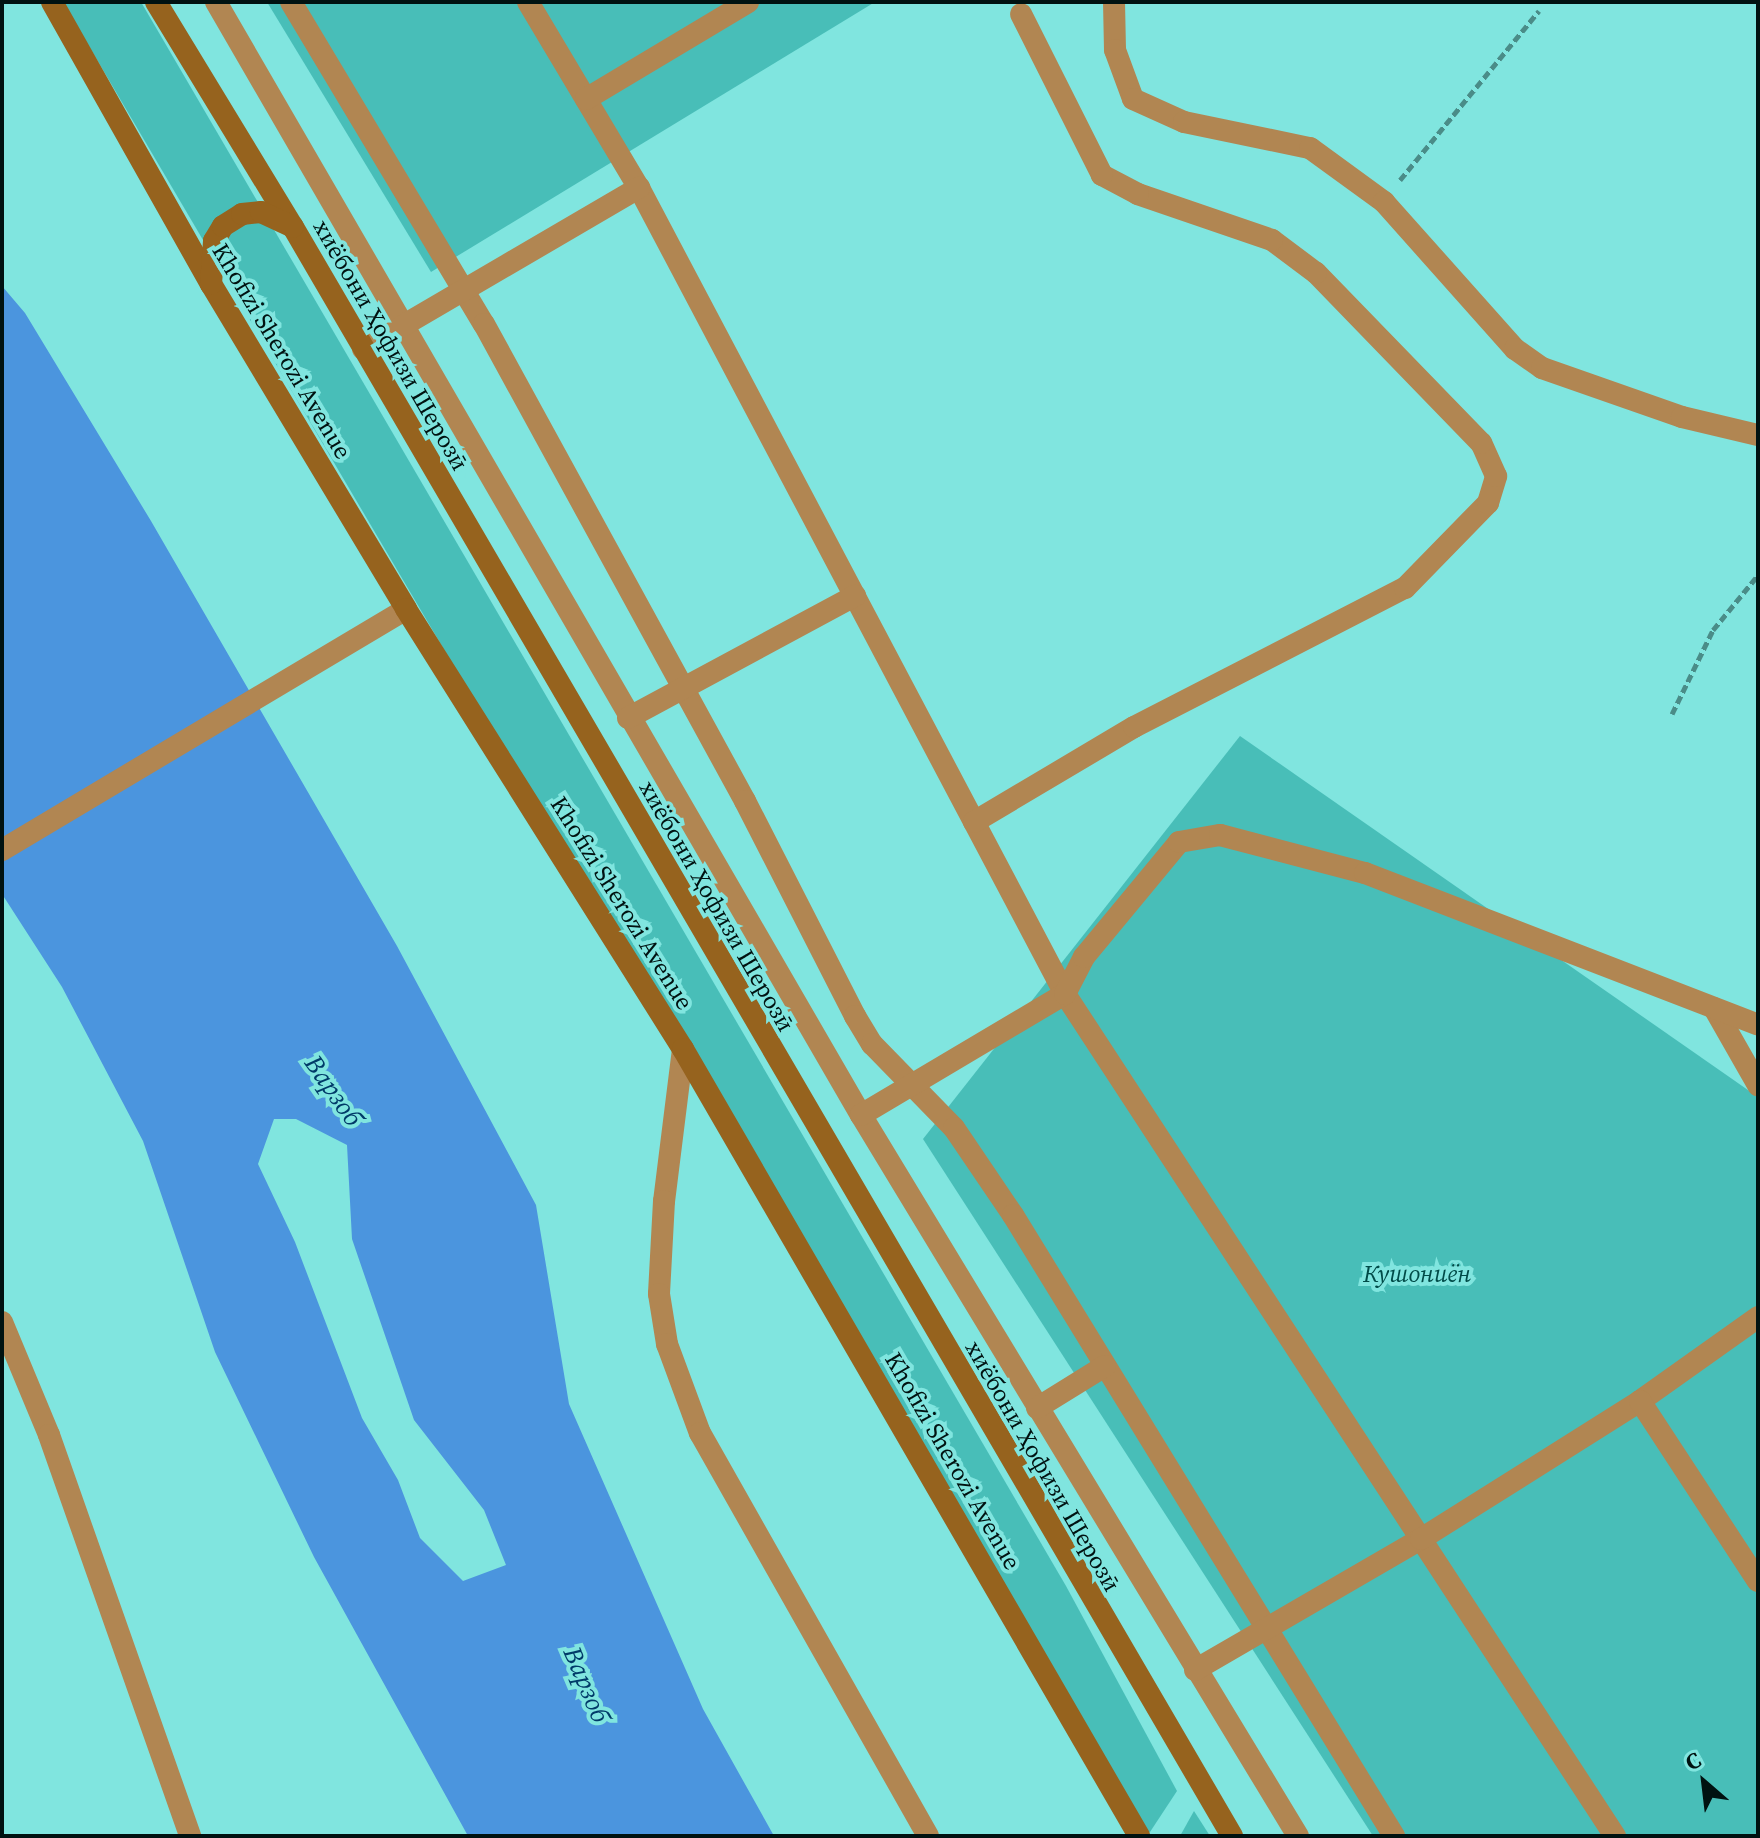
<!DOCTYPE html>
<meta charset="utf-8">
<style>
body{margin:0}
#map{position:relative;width:1760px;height:1838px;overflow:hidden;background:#80e5df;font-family:"Source Serif 4",serif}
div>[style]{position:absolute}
.green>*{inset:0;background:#48beb8}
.water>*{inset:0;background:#4b95de}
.path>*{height:5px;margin-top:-2.5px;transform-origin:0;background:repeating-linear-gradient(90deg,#4a8c88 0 8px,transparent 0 12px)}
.service>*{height:22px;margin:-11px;padding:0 11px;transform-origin:11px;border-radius:11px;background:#b18652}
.minor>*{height:22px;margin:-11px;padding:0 11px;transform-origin:11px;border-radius:11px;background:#b18652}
.secondary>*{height:22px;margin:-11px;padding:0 11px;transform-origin:11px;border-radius:11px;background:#96631e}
span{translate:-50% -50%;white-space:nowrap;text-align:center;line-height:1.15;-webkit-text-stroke:8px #80e5df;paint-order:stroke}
.street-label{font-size:24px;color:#001211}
.park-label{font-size:24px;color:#004b48;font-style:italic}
.water-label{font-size:26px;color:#003a68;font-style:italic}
.frame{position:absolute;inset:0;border:4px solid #001211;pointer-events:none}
.north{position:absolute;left:1664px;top:1742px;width:80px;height:80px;-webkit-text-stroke:6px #80e5df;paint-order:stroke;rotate:332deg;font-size:22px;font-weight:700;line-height:32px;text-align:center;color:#001211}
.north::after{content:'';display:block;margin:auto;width:28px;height:36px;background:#001211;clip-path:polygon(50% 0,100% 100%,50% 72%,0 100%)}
</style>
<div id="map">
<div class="green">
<i style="clip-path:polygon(63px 2px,141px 2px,1066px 1586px,1177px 1791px,1150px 1832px,1142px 1836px)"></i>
<i style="clip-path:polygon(267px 2px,875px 2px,431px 272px)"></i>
<i style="clip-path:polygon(1240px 736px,1758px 1097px,1758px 1836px,1373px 1836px,923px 1139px)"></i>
<i style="clip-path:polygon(1194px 1811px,1210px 1836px,1180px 1836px)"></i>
</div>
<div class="water">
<i style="clip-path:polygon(evenodd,2px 286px,25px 313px,151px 521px,397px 946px,536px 1205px,569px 1404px,703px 1709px,774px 1836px,468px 1836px,314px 1557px,215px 1352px,143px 1141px,62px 987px,2px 894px,2px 286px,274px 1119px,296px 1119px,347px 1145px,352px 1239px,414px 1420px,484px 1510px,506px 1565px,463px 1581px,420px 1538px,398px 1480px,362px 1418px,295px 1242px,258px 1164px,274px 1119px)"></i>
</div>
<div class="path">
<i style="left:1400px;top:180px;width:219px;rotate:-50.6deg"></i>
<i style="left:1672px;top:714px;width:93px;rotate:-64deg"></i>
<i style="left:1713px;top:630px;width:71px;rotate:-50.7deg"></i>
</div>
<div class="service">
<i style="left:216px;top:2px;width:1286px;rotate:59.91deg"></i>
<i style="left:861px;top:1115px;width:843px;rotate:58.78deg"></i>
<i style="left:291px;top:2px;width:375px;rotate:59.1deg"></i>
<i style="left:484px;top:324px;width:544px;rotate:61.31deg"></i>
<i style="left:745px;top:801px;width:242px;rotate:62.9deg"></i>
<i style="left:855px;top:1016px;width:33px;rotate:59deg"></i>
<i style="left:872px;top:1044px;width:117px;rotate:45.7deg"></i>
<i style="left:954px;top:1128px;width:105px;rotate:55.9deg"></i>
<i style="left:1013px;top:1215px;width:729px;rotate:58.47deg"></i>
<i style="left:528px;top:2px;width:217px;rotate:59.2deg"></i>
<i style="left:639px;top:188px;width:912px;rotate:62.14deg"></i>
<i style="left:1065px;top:994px;width:1006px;rotate:56.85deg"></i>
<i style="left:1114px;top:2px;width:48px;rotate:88.8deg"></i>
<i style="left:1115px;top:50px;width:52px;rotate:69.8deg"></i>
<i style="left:1133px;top:99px;width:56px;rotate:24.3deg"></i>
<i style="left:1184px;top:122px;width:129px;rotate:11.7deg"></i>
<i style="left:1310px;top:148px;width:92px;rotate:36.1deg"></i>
<i style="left:1384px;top:202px;width:197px;rotate:48.3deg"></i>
<i style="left:1515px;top:349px;width:33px;rotate:35deg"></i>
<i style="left:1542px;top:368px;width:148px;rotate:19.3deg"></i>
<i style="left:1682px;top:417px;width:78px;rotate:13.3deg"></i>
<i style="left:586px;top:99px;width:189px;rotate:-30.9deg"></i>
<i style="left:363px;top:349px;width:320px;rotate:-30.3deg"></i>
<i style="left:628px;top:718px;width:258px;rotate:-28.3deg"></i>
<i style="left:974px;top:822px;width:186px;rotate:-30.7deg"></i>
<i style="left:1134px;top:727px;width:305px;rotate:-27.2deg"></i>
<i style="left:1405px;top:588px;width:119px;rotate:-45.7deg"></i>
<i style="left:1488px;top:503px;width:28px;rotate:-73deg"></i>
<i style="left:1496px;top:476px;width:36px;rotate:-114deg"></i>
<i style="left:1481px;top:443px;width:237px;rotate:-134.1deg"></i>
<i style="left:1316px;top:273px;width:55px;rotate:-143.1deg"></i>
<i style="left:1272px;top:240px;width:142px;rotate:-161.1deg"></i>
<i style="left:1138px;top:194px;width:41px;rotate:-152.2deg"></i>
<i style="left:1102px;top:175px;width:180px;rotate:-116.7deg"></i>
<i style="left:1714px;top:1008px;width:89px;rotate:60.3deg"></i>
<i style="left:683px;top:1049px;width:153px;rotate:97.1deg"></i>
<i style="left:664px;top:1201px;width:93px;rotate:93.1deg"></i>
<i style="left:659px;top:1294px;width:51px;rotate:80.9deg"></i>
<i style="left:667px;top:1344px;width:95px;rotate:69.7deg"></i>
<i style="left:700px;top:1433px;width:463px;rotate:60.5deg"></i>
<i style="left:861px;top:1115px;width:237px;rotate:-30.7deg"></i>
<i style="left:1065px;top:994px;width:42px;rotate:-62.8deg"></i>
<i style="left:1084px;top:957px;width:149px;rotate:-50.4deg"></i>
<i style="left:1179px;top:842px;width:42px;rotate:-9.7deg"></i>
<i style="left:1220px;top:835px;width:150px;rotate:14.7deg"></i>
<i style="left:1365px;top:873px;width:421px;rotate:21.1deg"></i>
<i style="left:1640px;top:1401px;width:145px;rotate:-35.4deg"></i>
<i style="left:1037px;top:1408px;width:80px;rotate:-31.7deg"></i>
<i style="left:1195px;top:1670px;width:261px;rotate:-30.1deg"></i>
<i style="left:1421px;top:1539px;width:259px;rotate:-32.2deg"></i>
<i style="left:1640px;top:1401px;width:215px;rotate:56.8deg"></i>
</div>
<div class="minor">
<i style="left:2px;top:850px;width:470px;rotate:-30.8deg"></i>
<i style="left:2px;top:1322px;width:122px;rotate:67.4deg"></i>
<i style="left:49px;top:1435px;width:425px;rotate:70.6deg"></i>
</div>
<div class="secondary">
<i style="left:52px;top:2px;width:324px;rotate:60.6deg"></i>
<i style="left:211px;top:284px;width:379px;rotate:59deg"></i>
<i style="left:406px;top:609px;width:520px;rotate:57.81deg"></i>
<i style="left:683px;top:1049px;width:910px;rotate:59.91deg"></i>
<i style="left:156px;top:2px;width:263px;rotate:58.7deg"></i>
<i style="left:293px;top:227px;width:1863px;rotate:59.73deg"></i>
<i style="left:211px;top:284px;width:43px;rotate:-86deg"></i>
<i style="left:214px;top:241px;width:17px;rotate:-59deg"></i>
<i style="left:223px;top:226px;width:22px;rotate:-32deg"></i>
<i style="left:242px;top:214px;width:19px;rotate:-6deg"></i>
<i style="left:261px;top:212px;width:35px;rotate:25deg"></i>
</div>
<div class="street-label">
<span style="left:391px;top:345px;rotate:60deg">хиёбони Ҳофизи Шерозӣ</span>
<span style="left:282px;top:351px;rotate:59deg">Khofizi Sherozi Avenue</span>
<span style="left:622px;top:903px;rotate:58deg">Khofizi Sherozi Avenue</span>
<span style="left:717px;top:906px;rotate:60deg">хиёбони Ҳофизи Шерозӣ</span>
<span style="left:953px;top:1461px;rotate:60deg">Khofizi Sherozi Avenue</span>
<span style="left:1043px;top:1466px;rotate:60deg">хиёбони Ҳофизи Шерозӣ</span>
</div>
<div class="park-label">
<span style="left:1417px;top:1274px">Кушониён</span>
</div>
<div class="water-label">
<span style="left:333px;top:1091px;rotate:55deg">Варзоб</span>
<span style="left:586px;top:1685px;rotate:67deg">Варзоб</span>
</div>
<div class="frame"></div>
<div class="north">С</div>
</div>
